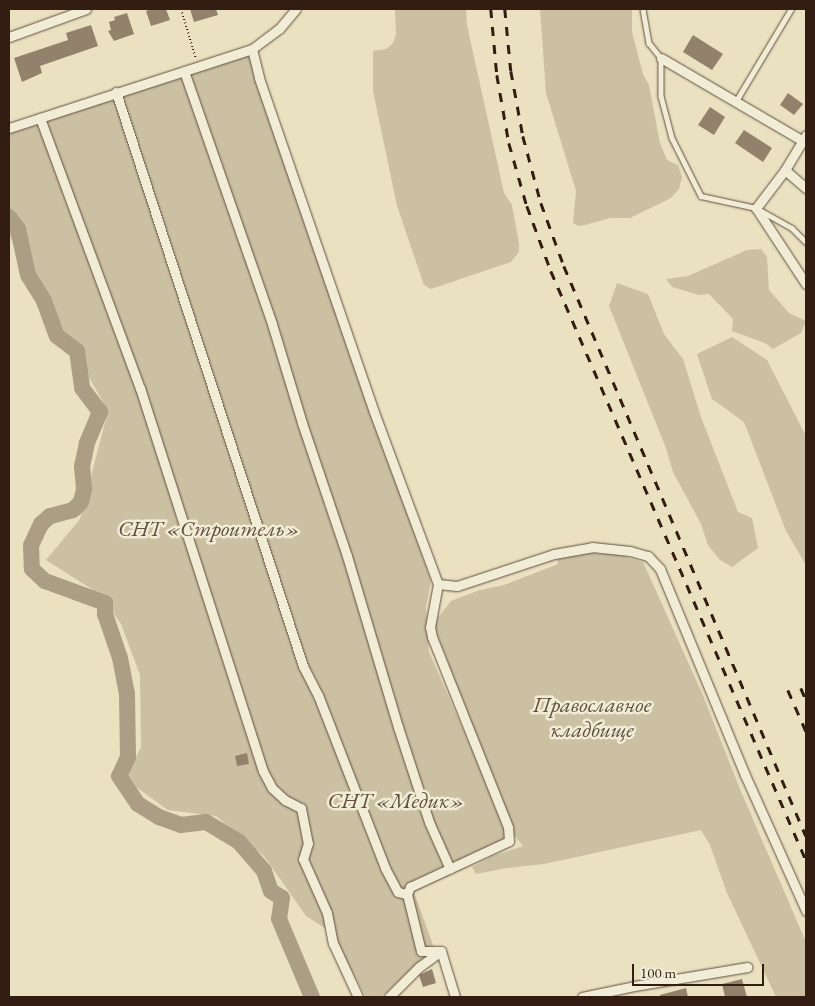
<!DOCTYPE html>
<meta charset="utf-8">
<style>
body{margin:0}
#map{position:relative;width:815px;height:1006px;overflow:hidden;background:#eae1c0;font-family:"EB Garamond",serif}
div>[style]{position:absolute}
.green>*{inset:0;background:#cbc0a2}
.river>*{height:16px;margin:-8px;padding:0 8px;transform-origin:8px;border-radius:8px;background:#ac9e85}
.building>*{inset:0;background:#92826c}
.path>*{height:2px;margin-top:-1px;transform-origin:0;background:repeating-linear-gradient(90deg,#331c12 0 1px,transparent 0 3.5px)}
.roads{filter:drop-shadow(0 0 1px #614d3e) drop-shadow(0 0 1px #614d3e)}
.service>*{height:4.5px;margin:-2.25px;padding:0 2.25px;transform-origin:2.25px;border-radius:2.25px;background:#f1ecd6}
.minor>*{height:9px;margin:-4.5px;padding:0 4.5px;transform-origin:4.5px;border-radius:4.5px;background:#f1ecd6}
.rail>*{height:2.5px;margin-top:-1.25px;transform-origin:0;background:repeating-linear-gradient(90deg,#331c12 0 9px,transparent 0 18px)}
span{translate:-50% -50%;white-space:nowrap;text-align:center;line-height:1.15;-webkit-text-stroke:5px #f1ecd6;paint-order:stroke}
.park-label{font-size:22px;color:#614d3d;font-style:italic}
.frame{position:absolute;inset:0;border:10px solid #331c12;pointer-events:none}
.scale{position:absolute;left:632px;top:964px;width:132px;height:22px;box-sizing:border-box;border:2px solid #331c12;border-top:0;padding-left:6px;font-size:15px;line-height:18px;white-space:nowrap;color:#331c12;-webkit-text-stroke:4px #f1ecd6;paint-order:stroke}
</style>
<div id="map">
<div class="green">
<i style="clip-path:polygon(395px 9px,466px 9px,467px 25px,504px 193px,512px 205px,519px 244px,519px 252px,511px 262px,431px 289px,424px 285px,397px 206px,373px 91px,373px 51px,386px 49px,393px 43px,396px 34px)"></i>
<i style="clip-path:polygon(540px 9px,632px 9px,632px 32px,643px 74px,649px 85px,660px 143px,667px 160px,678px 165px,682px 177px,679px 189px,671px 198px,630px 218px,610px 218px,585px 225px,579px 226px,573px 223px,576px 191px,546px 93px)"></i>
<i style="clip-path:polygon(248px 54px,431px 581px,426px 607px,429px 652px,514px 845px,414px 892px,434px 948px,381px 997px,366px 997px,331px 932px,306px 916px,264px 856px,216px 816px,168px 810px,125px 779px,141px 747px,140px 675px,121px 624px,101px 595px,46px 560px,80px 519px,108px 411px,9px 235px,9px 128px)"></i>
<i style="clip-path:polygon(761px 249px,767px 257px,769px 290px,789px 313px,806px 321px,801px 333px,773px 349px,765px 343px,732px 331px,733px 319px,709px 294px,699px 295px,672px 287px,666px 279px,688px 276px,747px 250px)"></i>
<i style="clip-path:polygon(617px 283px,648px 294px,664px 334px,683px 359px,701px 417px,738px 512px,752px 518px,758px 548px,732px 567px,720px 560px,708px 545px,701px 524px,673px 472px,666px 448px,609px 306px)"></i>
<i style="clip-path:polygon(732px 337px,767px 360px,806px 436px,806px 565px,786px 531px,744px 422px,712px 399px,697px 354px)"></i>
<i style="clip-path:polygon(584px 553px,617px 554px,643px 562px,702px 693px,740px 789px,806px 942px,806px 997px,776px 997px,727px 893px,710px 845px,701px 830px,544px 864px,507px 868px,476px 874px,472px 867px,493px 856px,523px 846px,515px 836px,433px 624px,451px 601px,480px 590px,504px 585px,558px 564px,557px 559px)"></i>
</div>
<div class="river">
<i style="left:9px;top:217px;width:15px;rotate:53deg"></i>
<i style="left:18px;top:229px;width:47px;rotate:77.7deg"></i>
<i style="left:28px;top:275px;width:31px;rotate:58deg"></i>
<i style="left:44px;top:301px;width:37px;rotate:70deg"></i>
<i style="left:57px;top:336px;width:25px;rotate:37deg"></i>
<i style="left:77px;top:351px;width:37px;rotate:82deg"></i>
<i style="left:82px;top:388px;width:30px;rotate:53deg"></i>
<i style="left:100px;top:412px;width:34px;rotate:113deg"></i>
<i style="left:87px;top:443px;width:24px;rotate:102deg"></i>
<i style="left:82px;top:466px;width:23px;rotate:85deg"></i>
<i style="left:84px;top:489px;width:13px;rotate:103deg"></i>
<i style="left:81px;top:502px;width:11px;rotate:135deg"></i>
<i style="left:73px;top:510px;width:24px;rotate:165deg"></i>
<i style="left:50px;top:516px;width:12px;rotate:138deg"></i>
<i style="left:41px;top:524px;width:23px;rotate:115deg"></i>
<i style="left:31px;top:545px;width:24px;rotate:88deg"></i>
<i style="left:32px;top:569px;width:18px;rotate:43deg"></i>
<i style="left:45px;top:581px;width:64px;rotate:20.1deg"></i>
<i style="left:105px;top:603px;width:11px;rotate:90deg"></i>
<i style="left:105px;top:614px;width:46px;rotate:71.2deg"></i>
<i style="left:120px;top:658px;width:37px;rotate:79deg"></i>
<i style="left:127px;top:694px;width:63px;rotate:89.1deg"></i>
<i style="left:128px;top:757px;width:21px;rotate:115deg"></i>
<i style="left:119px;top:776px;width:34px;rotate:56deg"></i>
<i style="left:138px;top:804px;width:25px;rotate:32deg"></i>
<i style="left:159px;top:817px;width:23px;rotate:20deg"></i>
<i style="left:181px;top:825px;width:25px;rotate:-7deg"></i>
<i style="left:206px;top:822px;width:39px;rotate:31deg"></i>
<i style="left:239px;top:842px;width:38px;rotate:49deg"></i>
<i style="left:264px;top:871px;width:21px;rotate:71deg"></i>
<i style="left:271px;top:891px;width:13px;rotate:32deg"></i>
<i style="left:282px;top:898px;width:21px;rotate:98deg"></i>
<i style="left:279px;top:919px;width:85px;rotate:67.1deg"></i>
</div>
<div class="building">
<i style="clip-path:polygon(152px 9px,166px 9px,170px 20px,151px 26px,146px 11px)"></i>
<i style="clip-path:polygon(190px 9px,216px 9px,218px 15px,194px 22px)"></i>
<i style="clip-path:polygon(127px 13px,134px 34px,114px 41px,108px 31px,111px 30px,109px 22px,115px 20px,114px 17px)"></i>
<i style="clip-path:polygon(91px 25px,98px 46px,40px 66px,42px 73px,22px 82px,14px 58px,68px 40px,66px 33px)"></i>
<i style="clip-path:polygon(693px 35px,723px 54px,712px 70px,683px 52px)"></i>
<i style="clip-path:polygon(788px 93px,803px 104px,794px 115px,780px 105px)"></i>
<i style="clip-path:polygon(710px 107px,725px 117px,714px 135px,698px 125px)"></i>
<i style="clip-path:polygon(744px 130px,772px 148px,763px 162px,735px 143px)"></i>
<i style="clip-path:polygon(247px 753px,249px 764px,237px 766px,235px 756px)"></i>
<i style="clip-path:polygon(432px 969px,436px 983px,423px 987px,419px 975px)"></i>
<i style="clip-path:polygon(742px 979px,747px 997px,725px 997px,722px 984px)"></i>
<i style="clip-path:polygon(686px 988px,688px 997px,660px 997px,660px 995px)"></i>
</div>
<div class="path">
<i style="left:181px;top:9px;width:52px;rotate:73.3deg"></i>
</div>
<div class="roads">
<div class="service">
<i style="left:643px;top:9px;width:35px;rotate:80deg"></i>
<i style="left:649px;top:43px;width:19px;rotate:51deg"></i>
<i style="left:661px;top:58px;width:38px;rotate:90deg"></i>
<i style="left:661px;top:96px;width:43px;rotate:75.3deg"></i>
<i style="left:672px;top:138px;width:65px;rotate:63.4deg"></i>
<i style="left:701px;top:196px;width:56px;rotate:12.3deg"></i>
<i style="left:756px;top:208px;width:41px;rotate:29.1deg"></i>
<i style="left:792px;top:228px;width:20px;rotate:45deg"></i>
<i style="left:736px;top:101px;width:107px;rotate:-59.1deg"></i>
</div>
<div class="minor">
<i style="left:9px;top:37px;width:82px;rotate:-20deg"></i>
<i style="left:252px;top:49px;width:30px;rotate:76deg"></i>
<i style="left:259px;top:78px;width:353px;rotate:71deg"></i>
<i style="left:374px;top:412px;width:184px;rotate:69.6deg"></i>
<i style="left:438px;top:584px;width:19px;rotate:6deg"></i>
<i style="left:457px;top:586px;width:102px;rotate:-18.3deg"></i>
<i style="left:554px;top:554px;width:39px;rotate:-10deg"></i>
<i style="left:592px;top:547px;width:38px;rotate:6deg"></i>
<i style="left:630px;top:551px;width:19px;rotate:16deg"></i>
<i style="left:648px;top:556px;width:18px;rotate:47deg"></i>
<i style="left:660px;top:569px;width:223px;rotate:67.6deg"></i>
<i style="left:745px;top:775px;width:149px;rotate:65.8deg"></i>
<i style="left:661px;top:58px;width:164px;rotate:30.3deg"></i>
<i style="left:184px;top:71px;width:268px;rotate:70.8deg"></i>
<i style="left:272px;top:324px;width:103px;rotate:73.1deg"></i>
<i style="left:302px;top:423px;width:140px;rotate:71.3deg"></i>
<i style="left:347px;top:556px;width:178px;rotate:73.4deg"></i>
<i style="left:398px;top:727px;width:100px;rotate:71.9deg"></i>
<i style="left:429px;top:822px;width:51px;rotate:65.9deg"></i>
<i style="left:116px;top:92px;width:604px;rotate:71.96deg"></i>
<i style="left:303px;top:666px;width:33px;rotate:63deg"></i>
<i style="left:318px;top:695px;width:186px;rotate:68.8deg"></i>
<i style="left:385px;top:868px;width:27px;rotate:62deg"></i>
<i style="left:398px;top:892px;width:9px;rotate:13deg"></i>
<i style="left:40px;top:118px;width:288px;rotate:69.7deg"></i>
<i style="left:140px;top:388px;width:402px;rotate:72.2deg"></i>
<i style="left:263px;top:771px;width:19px;rotate:62deg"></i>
<i style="left:272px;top:788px;width:18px;rotate:43deg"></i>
<i style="left:285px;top:800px;width:18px;rotate:27deg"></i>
<i style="left:301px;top:808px;width:36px;rotate:79deg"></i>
<i style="left:308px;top:843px;width:17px;rotate:107deg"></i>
<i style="left:303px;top:859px;width:59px;rotate:66deg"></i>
<i style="left:327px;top:913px;width:31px;rotate:79deg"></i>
<i style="left:333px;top:943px;width:60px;rotate:65.2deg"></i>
<i style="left:9px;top:128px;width:256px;rotate:-18deg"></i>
<i style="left:252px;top:49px;width:34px;rotate:-37deg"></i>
<i style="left:279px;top:29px;width:26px;rotate:-50deg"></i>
<i style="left:806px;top:135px;width:41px;rotate:121deg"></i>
<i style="left:785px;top:170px;width:48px;rotate:127.3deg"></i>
<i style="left:756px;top:208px;width:91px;rotate:56.7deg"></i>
<i style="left:785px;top:170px;width:28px;rotate:41deg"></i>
<i style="left:441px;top:951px;width:48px;rotate:73.1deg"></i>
<i style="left:389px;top:997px;width:42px;rotate:-45deg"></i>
<i style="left:419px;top:967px;width:27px;rotate:-36deg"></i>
<i style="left:441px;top:951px;width:20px;rotate:180deg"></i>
<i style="left:421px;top:951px;width:59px;rotate:-103.8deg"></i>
<i style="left:407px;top:894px;width:8px;rotate:-67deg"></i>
<i style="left:410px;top:887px;width:109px;rotate:-24.9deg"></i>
<i style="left:509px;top:841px;width:14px;rotate:-94deg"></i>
<i style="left:508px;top:827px;width:205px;rotate:-111.8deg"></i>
<i style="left:432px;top:637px;width:10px;rotate:-101deg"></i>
<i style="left:430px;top:627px;width:44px;rotate:-79.5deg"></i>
<i style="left:582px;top:997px;width:53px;rotate:-11.9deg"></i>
<i style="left:634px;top:986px;width:115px;rotate:-9.5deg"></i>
</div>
</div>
<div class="rail">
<i style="left:491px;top:9px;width:66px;rotate:84.8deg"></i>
<i style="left:497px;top:75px;width:69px;rotate:80deg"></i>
<i style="left:509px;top:143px;width:66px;rotate:74.1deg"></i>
<i style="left:527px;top:206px;width:69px;rotate:69.7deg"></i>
<i style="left:551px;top:271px;width:642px;rotate:66.59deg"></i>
<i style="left:505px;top:9px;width:62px;rotate:84.5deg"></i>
<i style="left:511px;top:71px;width:66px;rotate:79.5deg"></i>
<i style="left:523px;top:136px;width:69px;rotate:75deg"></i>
<i style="left:541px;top:203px;width:67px;rotate:69.9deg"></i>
<i style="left:564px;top:266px;width:619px;rotate:67deg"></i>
<i style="left:801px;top:688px;width:13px;rotate:67deg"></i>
<i style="left:788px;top:690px;width:45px;rotate:66.3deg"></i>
</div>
<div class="park-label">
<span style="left:209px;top:529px">СНТ «Строитель»</span>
<span style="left:592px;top:717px">Православное<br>кладбище</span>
<span style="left:396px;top:801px">СНТ «Медик»</span>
</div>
<div class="frame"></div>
<div class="scale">100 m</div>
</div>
